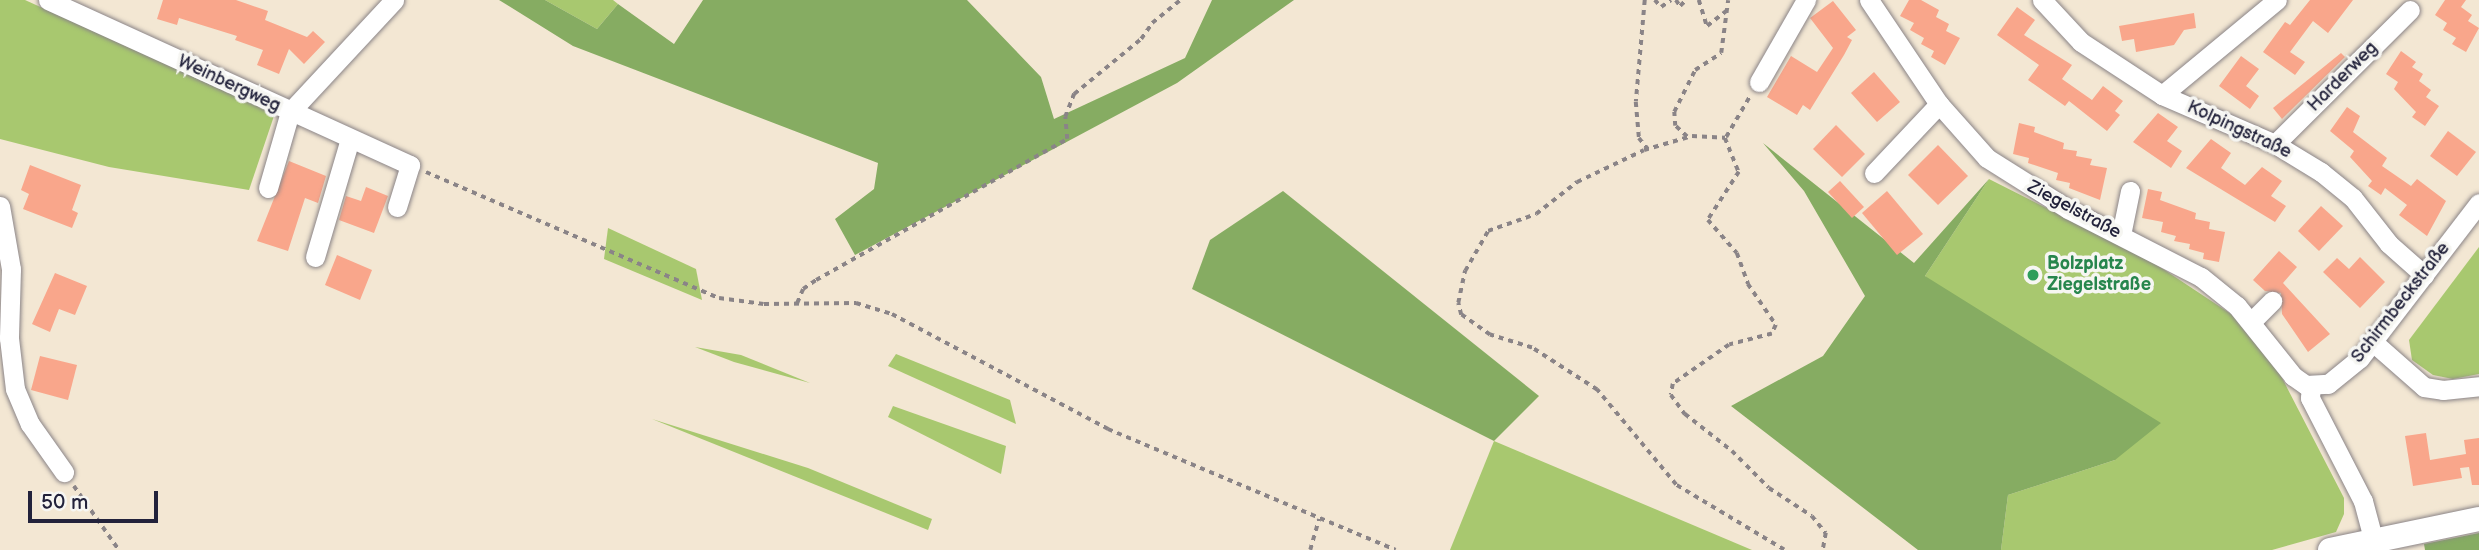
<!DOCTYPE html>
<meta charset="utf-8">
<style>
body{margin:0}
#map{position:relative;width:2479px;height:550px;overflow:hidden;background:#f3e7d3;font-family:"Balsamiq Sans",sans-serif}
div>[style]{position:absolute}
.green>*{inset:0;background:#a8c86f}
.forest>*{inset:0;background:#86ac62}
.building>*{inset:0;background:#f9a68b}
.path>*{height:3.5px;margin-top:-1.75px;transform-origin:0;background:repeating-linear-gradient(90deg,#8a8487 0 5px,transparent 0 10px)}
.roads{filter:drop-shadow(0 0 2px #8a8487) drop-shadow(0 0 2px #8a8487)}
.minor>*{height:19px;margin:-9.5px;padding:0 9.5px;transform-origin:9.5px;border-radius:9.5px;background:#fff}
.major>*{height:24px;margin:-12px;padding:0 12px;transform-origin:12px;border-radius:12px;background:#fff}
.dots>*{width:19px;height:19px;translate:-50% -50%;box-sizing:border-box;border:4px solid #f6f6f2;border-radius:50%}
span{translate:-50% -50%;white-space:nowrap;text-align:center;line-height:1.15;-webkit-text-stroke:7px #f6f6f2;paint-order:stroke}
.street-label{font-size:18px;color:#22223b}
.leisure-label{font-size:18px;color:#27864d;font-weight:700}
.left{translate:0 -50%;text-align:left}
.scale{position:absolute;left:28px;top:491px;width:130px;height:32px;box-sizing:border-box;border:4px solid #22223b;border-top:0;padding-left:9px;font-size:21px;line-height:24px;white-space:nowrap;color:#22223b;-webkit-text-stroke:5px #f6f6f2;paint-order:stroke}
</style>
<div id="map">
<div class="green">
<i style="clip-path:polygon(0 0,25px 0,275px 113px,249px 190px,109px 167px,0 139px)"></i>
<i style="clip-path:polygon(545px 0,613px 0,618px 4px,597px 29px)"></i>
<i style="clip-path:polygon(1989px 179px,2151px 261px,2231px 314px,2281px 376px,2344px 498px,2344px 514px,2336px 532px,2272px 550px,2001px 550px,2008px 495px,2115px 460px,1925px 276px)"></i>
<i style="clip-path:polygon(608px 228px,696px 269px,702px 300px,604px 259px)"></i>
<i style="clip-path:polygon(2479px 247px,2479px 374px,2453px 379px,2433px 375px,2412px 360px,2409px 340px)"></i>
<i style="clip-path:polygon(695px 347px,741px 355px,810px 383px,734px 362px)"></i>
<i style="clip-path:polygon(896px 354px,1010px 400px,1016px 424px,888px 366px)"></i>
<i style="clip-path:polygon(893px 406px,1006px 446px,1001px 474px,888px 417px)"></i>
<i style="clip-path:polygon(652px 419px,808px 468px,932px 519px,928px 530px)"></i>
<i style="clip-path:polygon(1494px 441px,1726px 539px,1752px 550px,1450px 550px)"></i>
</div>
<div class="forest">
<i style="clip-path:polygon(499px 0,545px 0,597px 29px,618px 4px,674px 44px,703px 0,967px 0,1041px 77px,1054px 119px,1185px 58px,1212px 0,1294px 0,1177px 83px,855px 255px,835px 219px,874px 189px,878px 163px,573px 46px)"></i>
<i style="clip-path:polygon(1763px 143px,1914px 263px,1989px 179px,1925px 276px,2161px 423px,2115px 460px,2008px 495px,2001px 550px,1918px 550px,1731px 406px,1823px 356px,1865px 296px,1804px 191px)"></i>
<i style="clip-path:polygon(1283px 191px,1539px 396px,1494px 441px,1192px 289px,1210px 240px)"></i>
<i style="clip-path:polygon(2479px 533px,2479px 550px,2425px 550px,2424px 544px)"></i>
</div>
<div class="building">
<i style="clip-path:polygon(163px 0,236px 0,268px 11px,265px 20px,307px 37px,313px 31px,325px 42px,304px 64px,289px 49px,279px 74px,257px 65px,263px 50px,235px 40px,237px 36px,179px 18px,177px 25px,157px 19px)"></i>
<i style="clip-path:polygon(1909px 0,1921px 0,1939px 10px,1936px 17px,1949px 24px,1946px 31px,1960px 38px,1945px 65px,1931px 57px,1934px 51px,1921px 44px,1924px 38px,1910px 30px,1914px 23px,1900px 16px)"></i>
<i style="clip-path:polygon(2310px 0,2353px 0,2328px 33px,2313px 21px,2290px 52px,2305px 62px,2295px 75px,2263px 52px,2285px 22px,2290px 25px)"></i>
<i style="clip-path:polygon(2445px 0,2466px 0,2461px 7px,2472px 15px,2468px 21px,2479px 28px,2466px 52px,2452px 44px,2456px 38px,2443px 30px,2447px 23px,2435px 15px)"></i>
<i style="clip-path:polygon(1833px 1px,1856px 30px,1847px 37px,1852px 40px,1844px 55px,1810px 110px,1803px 105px,1797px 115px,1767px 97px,1791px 56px,1817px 72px,1833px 48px,1810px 18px)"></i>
<i style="clip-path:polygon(2017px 7px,2035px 20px,2024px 35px,2072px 65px,2062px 79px,2092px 100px,2103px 86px,2123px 101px,2115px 111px,2120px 115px,2107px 131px,2069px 101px,2065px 106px,2028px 80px,2039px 65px,1997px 35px)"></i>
<i style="clip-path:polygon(2194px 13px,2196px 28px,2184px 30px,2174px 45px,2136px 52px,2134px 39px,2122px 41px,2119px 26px)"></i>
<i style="clip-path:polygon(2401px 51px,2416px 62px,2412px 67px,2423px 74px,2419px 81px,2431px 90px,2426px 97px,2439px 106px,2425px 126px,2412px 117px,2416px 112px,2394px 89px,2398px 82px,2386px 74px)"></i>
<i style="clip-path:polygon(2341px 53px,2345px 57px,2282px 119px,2273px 108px)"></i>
<i style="clip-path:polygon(2241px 56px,2259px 69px,2246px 86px,2259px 96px,2250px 109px,2219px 86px)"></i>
<i style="clip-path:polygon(1874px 72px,1900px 102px,1877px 122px,1851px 93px)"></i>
<i style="clip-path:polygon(2347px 107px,2360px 116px,2353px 132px,2387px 158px,2382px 166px,2411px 186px,2417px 179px,2446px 201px,2427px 236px,2399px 215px,2407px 205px,2385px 188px,2381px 195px,2368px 186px,2372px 181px,2350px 157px,2354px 151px,2330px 131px)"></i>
<i style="clip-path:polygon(2158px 113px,2178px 127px,2167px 141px,2182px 151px,2171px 168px,2133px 142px)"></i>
<i style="clip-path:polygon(2019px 123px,2035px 127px,2034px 132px,2064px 143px,2063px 149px,2077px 151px,2076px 156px,2092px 159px,2090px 165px,2107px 168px,2100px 200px,2069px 188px,2070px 183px,2056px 180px,2058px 173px,2028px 163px,2029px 158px,2013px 154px)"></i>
<i style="clip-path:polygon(1836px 125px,1865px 154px,1842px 177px,1813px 149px)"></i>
<i style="clip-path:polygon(2448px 131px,2476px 152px,2457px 176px,2430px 156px)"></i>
<i style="clip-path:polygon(2211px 139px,2231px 153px,2221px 168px,2245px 185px,2262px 167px,2282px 181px,2271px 196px,2286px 206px,2275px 222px,2186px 168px)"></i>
<i style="clip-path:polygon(1938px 145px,1968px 176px,1938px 205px,1908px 175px)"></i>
<i style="clip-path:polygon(289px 161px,326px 176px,318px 203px,305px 198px,288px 251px,257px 241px)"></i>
<i style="clip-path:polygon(30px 165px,81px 185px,72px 210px,78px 213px,72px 228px,23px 209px,29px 194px,21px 190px)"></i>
<i style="clip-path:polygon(1840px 181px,1864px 207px,1852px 218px,1828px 192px)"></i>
<i style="clip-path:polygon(366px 187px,388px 196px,374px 233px,339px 220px,346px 196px,361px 201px)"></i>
<i style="clip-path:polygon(2148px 189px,2162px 192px,2160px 200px,2196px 213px,2195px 219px,2210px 222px,2209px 229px,2225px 232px,2219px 262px,2203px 259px,2204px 253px,2189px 249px,2190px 244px,2174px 241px,2176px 236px,2161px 232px,2163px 222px,2142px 218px)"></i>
<i style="clip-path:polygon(1887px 191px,1923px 234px,1897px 255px,1862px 213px)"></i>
<i style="clip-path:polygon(2321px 206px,2343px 226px,2319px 251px,2298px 231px)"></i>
<i style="clip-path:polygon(2279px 251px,2297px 267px,2283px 283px,2330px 334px,2308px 352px,2282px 314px,2281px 293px,2265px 291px,2253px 280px)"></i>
<i style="clip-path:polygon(337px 255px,372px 270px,360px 300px,325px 285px)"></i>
<i style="clip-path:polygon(2360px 257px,2385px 282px,2360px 308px,2323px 272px,2337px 258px,2349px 269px)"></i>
<i style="clip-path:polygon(55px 273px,87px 286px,75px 315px,59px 309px,50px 332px,32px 324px)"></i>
<i style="clip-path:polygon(40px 356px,77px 365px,68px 400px,31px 390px)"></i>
<i style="clip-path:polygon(2426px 433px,2430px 460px,2466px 454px,2464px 440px,2479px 438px,2479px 485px,2472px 485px,2469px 467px,2460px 468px,2462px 478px,2413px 486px,2405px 436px)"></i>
</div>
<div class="path">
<i style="left:1645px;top:0;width:102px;rotate:95deg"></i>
<i style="left:1636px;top:102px;width:36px;rotate:85deg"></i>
<i style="left:1639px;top:138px;width:14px;rotate:51deg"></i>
<i style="left:1655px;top:0;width:9px;rotate:49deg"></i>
<i style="left:1661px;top:7px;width:12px;rotate:-35deg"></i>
<i style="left:1676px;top:0;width:7px;rotate:56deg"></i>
<i style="left:1680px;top:6px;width:8px;rotate:-45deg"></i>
<i style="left:1699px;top:0;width:27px;rotate:73deg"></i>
<i style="left:1707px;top:26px;width:24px;rotate:-38deg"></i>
<i style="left:1687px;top:137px;width:16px;rotate:-137deg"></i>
<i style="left:1675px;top:126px;width:14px;rotate:-94deg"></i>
<i style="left:1674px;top:112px;width:47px;rotate:-63.4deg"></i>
<i style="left:1695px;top:70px;width:31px;rotate:-33deg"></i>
<i style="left:1721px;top:53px;width:53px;rotate:-82.5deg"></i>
<i style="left:1726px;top:137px;width:48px;rotate:-59.7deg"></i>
<i style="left:426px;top:172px;width:319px;rotate:23.3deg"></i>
<i style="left:719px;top:298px;width:45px;rotate:7.6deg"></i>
<i style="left:764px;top:304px;width:92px;rotate:-0.6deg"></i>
<i style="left:856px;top:303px;width:38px;rotate:17deg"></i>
<i style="left:892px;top:314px;width:245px;rotate:28deg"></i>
<i style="left:1108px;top:429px;width:312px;rotate:22.8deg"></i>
<i style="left:797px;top:303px;width:15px;rotate:-67deg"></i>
<i style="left:803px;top:289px;width:16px;rotate:-35deg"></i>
<i style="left:816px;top:280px;width:288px;rotate:-29.3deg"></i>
<i style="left:1067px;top:139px;width:22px;rotate:-95deg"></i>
<i style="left:1065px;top:117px;width:25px;rotate:-69deg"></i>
<i style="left:1074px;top:94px;width:87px;rotate:-39.4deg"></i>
<i style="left:1141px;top:39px;width:19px;rotate:-55deg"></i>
<i style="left:1152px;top:23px;width:36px;rotate:-39deg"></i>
<i style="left:74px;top:486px;width:78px;rotate:54.9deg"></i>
<i style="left:1310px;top:550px;width:32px;rotate:-74deg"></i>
<i style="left:1784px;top:550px;width:126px;rotate:-149deg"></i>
<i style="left:1676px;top:485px;width:124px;rotate:-129.7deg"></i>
<i style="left:1597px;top:390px;width:77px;rotate:-147.1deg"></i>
<i style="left:1532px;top:348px;width:44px;rotate:-162.8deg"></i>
<i style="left:1490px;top:335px;width:35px;rotate:-145deg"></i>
<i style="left:1461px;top:315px;width:12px;rotate:-104deg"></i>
<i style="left:1458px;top:303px;width:33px;rotate:-78deg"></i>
<i style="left:1465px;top:271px;width:46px;rotate:-60.1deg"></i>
<i style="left:1488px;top:231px;width:51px;rotate:-19.5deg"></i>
<i style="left:1536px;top:214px;width:52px;rotate:-38deg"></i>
<i style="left:1577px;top:182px;width:74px;rotate:-25.5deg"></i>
<i style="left:1644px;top:150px;width:50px;rotate:-16.3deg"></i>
<i style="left:1692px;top:136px;width:33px;rotate:3deg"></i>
<i style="left:1725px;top:138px;width:37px;rotate:68deg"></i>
<i style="left:1739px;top:172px;width:57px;rotate:122.9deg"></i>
<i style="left:1708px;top:220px;width:44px;rotate:48.7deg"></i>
<i style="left:1737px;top:253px;width:33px;rotate:70deg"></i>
<i style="left:1748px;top:284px;width:50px;rotate:55.7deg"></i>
<i style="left:1776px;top:325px;width:10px;rotate:114deg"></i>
<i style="left:1772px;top:334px;width:44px;rotate:165.7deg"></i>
<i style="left:1729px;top:345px;width:68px;rotate:145.1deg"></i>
<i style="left:1673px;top:384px;width:11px;rotate:100deg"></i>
<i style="left:1671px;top:395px;width:24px;rotate:54deg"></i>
<i style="left:1685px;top:414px;width:60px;rotate:38.2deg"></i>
<i style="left:1732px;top:451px;width:52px;rotate:45deg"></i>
<i style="left:1769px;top:488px;width:51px;rotate:33.1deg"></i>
<i style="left:1812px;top:516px;width:22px;rotate:51deg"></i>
<i style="left:1826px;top:533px;width:17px;rotate:100deg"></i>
</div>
<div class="roads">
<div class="minor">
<i style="left:48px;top:0;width:398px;rotate:24.5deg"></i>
<i style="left:410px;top:165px;width:44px;rotate:107.2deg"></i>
<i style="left:1869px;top:0;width:125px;rotate:56.1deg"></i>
<i style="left:1939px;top:104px;width:72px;rotate:48.4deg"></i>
<i style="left:1987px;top:158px;width:96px;rotate:32.2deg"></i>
<i style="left:2068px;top:209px;width:149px;rotate:27.1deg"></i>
<i style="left:2201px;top:277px;width:46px;rotate:38.9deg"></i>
<i style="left:2237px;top:306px;width:90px;rotate:51.3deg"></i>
<i style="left:2293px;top:376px;width:16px;rotate:35deg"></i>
<i style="left:2306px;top:385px;width:22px;rotate:-3deg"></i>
<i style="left:2328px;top:384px;width:41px;rotate:-39.1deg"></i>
<i style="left:2360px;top:358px;width:195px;rotate:-52.5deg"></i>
<i style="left:2042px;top:0;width:57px;rotate:47.1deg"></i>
<i style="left:2081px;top:42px;width:97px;rotate:33.2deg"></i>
<i style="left:2162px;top:95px;width:123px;rotate:23.4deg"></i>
<i style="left:2275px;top:144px;width:54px;rotate:31.3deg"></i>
<i style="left:2321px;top:172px;width:41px;rotate:39.1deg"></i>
<i style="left:2353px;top:198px;width:58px;rotate:52deg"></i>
<i style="left:2389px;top:244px;width:47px;rotate:41.5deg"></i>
<i style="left:1759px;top:82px;width:95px;rotate:-60.2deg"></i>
<i style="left:2162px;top:95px;width:149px;rotate:-39.6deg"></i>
<i style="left:2275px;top:144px;width:190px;rotate:-44.8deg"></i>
<i style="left:1874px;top:173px;width:95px;rotate:-46.7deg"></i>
<i style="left:268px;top:188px;width:79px;rotate:-73.9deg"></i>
<i style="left:290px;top:112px;width:153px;rotate:-47.1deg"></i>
<i style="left:0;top:206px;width:64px;rotate:80.1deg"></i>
<i style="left:11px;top:269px;width:69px;rotate:91.7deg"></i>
<i style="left:9px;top:338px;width:51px;rotate:83.3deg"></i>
<i style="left:15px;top:389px;width:38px;rotate:67deg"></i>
<i style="left:30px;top:424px;width:59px;rotate:54.7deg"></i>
<i style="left:2121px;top:235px;width:45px;rotate:-78.4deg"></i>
<i style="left:315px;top:257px;width:123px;rotate:-73.5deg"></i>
<i style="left:2251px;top:322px;width:30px;rotate:-45deg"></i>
<i style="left:2373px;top:342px;width:68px;rotate:41.4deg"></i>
<i style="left:2424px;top:387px;width:19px;rotate:9deg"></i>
<i style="left:2443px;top:390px;width:36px;rotate:-6deg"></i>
<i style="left:2311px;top:386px;width:12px;rotate:95deg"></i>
<i style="left:2310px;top:398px;width:116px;rotate:62.8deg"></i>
<i style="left:2363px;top:501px;width:39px;rotate:75deg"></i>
</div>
<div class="major">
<i style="left:2330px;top:550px;width:152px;rotate:-11.8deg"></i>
</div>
</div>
<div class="dots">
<i style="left:2033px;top:275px;background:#2e9e5b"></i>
</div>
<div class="street-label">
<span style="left:2343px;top:77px;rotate:-45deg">Harderweg</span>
<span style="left:229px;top:84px;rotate:25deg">Weinbergweg</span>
<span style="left:2239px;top:130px;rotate:25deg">Kolpingstraße</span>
<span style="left:2074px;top:210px;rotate:28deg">Ziegelstraße</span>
<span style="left:2401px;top:303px;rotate:-52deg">Schirmbeckstraße</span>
</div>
<div class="leisure-label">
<span class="left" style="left:2047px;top:275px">Bolzplatz<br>Ziegelstraße</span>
</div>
<div class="scale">50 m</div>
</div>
